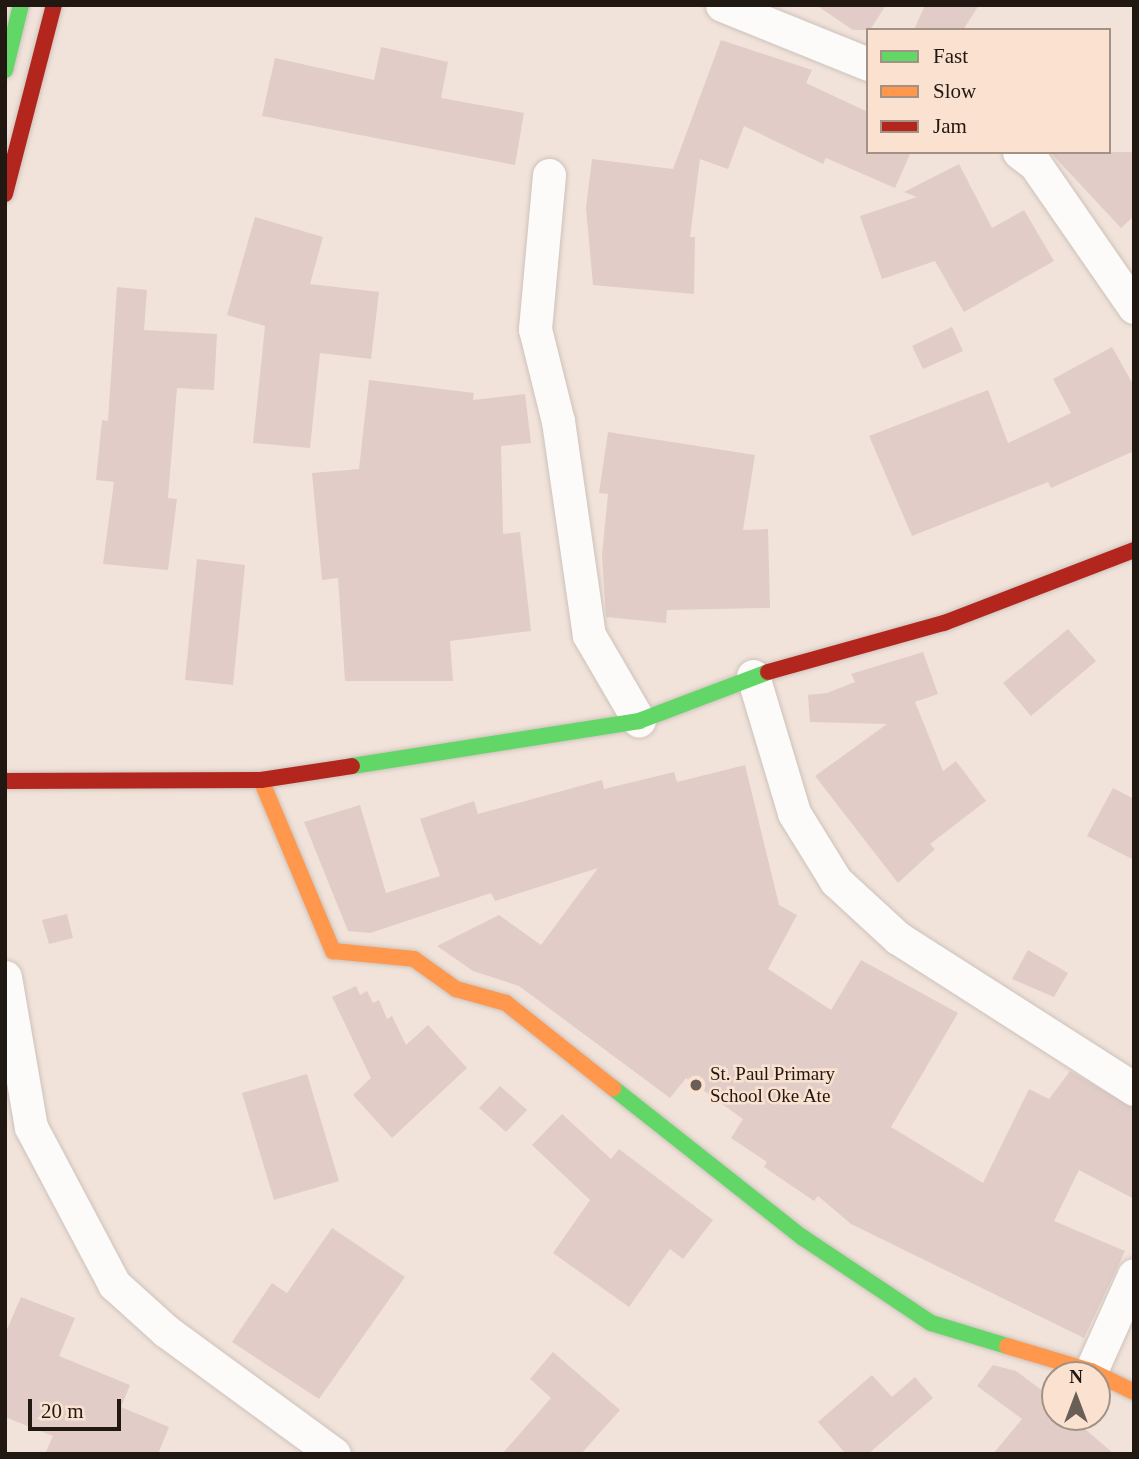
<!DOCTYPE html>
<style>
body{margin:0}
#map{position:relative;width:1139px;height:1459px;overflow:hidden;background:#f1e3da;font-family:"Times New Roman",serif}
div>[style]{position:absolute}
.building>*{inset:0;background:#e1ccc7}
.roads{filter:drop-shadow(0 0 2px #cdc2bb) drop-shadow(0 0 2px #cdc2bb)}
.street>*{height:33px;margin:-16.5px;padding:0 16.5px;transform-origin:16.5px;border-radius:16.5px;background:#fdfbf9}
.fast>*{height:16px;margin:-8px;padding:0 8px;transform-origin:8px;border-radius:8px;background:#63d668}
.slow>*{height:16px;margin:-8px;padding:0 8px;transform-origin:8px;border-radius:8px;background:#ff974d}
.jam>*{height:16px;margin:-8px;padding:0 8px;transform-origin:8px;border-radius:8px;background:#b3261e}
.dots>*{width:19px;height:19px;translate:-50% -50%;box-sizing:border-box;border:4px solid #fbe1d0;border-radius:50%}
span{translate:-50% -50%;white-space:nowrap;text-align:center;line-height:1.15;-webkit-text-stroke:5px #fbe1d0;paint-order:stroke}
.poi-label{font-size:19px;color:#201811}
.left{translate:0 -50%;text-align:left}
.frame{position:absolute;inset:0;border:7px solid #201811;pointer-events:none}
.legend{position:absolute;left:866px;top:28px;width:245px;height:126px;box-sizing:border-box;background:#fbe1d0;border:2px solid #a39184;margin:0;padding:9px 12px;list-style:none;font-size:21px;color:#201811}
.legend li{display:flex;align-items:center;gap:14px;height:35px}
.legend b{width:35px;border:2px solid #a39184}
.north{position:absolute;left:1041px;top:1361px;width:70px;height:70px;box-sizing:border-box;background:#fbe1d0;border:2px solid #a39184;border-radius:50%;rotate:0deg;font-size:19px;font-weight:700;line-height:28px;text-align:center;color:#201811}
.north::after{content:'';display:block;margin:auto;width:24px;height:32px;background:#695f57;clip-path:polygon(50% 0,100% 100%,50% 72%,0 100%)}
.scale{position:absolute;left:28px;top:1399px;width:93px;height:32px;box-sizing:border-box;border:4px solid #201811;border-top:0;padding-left:9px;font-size:21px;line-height:24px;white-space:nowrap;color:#201811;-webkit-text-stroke:5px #fbe1d0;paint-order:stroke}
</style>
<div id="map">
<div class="building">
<i style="clip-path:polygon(816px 5px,886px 5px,870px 30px,853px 30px)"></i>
<i style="clip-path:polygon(925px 5px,979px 5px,963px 30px,914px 30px)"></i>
<i style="clip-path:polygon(721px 40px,812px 70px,806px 83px,868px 112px,868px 152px,911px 152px,895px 188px,826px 158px,823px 164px,744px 126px,728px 169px,700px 159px,690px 237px,695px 237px,694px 294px,593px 285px,586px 208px,592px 159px,673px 169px)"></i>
<i style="clip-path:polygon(381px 47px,448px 62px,441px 98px,524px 113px,515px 165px,262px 116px,275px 58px,374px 80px)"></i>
<i style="clip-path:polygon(1050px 152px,1134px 152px,1134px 216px,1121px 228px)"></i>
<i style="clip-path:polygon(959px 164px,992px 228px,1024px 210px,1054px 261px,964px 312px,935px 261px,882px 279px,860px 216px,917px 197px,904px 192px)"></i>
<i style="clip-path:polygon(255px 217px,323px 237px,310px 284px,379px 292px,371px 359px,320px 353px,310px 448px,253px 443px,265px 326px,227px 315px)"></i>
<i style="clip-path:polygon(117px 287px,147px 290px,144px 330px,217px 334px,214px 390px,177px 388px,168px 498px,177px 499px,168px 570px,103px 564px,114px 482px,96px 480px,102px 420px,108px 421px)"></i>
<i style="clip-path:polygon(952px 327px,963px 351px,923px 369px,912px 346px)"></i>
<i style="clip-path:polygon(1112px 347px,1134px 386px,1134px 451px,1051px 488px,1048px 482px,912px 536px,869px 436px,988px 390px,1008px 443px,1071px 413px,1053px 379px)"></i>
<i style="clip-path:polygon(369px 380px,474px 393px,473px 400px,525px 394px,531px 443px,501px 446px,503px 534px,520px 532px,531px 631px,450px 641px,453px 681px,345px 681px,338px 578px,322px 580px,312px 473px,359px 469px)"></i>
<i style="clip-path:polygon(608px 432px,755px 455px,743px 530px,768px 529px,770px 608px,667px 610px,666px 623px,606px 617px,602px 555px,608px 494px,599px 493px)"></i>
<i style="clip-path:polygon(197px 559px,245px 565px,233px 685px,185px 680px)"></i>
<i style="clip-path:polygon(1068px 629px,1096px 661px,1031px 716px,1003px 683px)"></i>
<i style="clip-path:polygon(923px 652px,938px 694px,915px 702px,943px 771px,956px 761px,986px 801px,930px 844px,935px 849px,898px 883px,815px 776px,887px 724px,810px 722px,808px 695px,827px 693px,855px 682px,851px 674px)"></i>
<i style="clip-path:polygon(745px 765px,779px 905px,797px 915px,768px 969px,831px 1010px,861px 960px,958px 1013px,891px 1127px,983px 1183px,1029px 1089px,1049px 1099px,1070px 1071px,1134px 1108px,1134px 1199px,1079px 1170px,1054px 1221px,1125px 1251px,1084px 1338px,851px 1224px,818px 1196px,814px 1201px,764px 1167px,767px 1162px,731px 1138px,743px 1119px,686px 1078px,670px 1098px,519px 986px,473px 971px,437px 946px,499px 915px,541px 945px,598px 868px,495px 901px,491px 893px,370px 933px,348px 931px,304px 822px,360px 805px,386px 893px,440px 876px,420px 819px,474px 801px,478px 814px,602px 780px,604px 789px,674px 772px,677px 782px)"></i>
<i style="clip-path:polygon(1113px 788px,1134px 799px,1134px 860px,1087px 836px)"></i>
<i style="clip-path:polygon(67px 914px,73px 938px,49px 944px,42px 920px)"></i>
<i style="clip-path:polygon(1028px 950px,1068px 973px,1054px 997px,1012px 979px)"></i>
<i style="clip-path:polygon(356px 986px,360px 995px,367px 991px,373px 1003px,379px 1000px,387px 1019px,392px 1016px,406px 1045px,428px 1025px,467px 1068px,392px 1138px,353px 1095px,371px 1078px,332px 997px)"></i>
<i style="clip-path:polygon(307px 1074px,339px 1181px,274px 1200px,242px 1093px)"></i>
<i style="clip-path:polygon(500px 1086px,527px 1110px,506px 1132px,479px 1108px)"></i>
<i style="clip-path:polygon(562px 1114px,611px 1159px,619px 1149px,713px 1220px,683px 1259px,670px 1249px,629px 1307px,553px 1253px,590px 1200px,532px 1145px)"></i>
<i style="clip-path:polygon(332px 1228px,405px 1277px,319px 1399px,232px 1342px,272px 1283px,287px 1293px)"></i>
<i style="clip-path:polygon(21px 1297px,75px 1318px,59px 1356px,130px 1385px,121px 1407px,169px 1427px,158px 1454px,45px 1454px,53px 1436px,5px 1417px,5px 1334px)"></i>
<i style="clip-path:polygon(553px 1352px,620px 1410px,581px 1454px,502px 1454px,551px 1398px,530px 1379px)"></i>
<i style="clip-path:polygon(993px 1365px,1016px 1371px,1055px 1400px,1055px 1417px,1071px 1417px,1114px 1454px,993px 1454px,1022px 1419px,977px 1386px)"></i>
<i style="clip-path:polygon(872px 1375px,892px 1397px,915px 1377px,933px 1398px,868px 1454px,846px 1454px,818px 1422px)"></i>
</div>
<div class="roads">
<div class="street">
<i style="left:722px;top:5px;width:157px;rotate:22deg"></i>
<i style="left:1019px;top:152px;width:20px;rotate:37deg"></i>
<i style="left:1035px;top:164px;width:174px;rotate:55.3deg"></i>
<i style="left:549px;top:175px;width:155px;rotate:95.2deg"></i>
<i style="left:535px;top:329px;width:95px;rotate:76deg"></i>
<i style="left:558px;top:421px;width:216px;rotate:81.8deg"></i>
<i style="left:589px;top:635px;width:99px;rotate:59.8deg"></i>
<i style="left:753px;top:676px;width:143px;rotate:73.3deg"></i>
<i style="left:794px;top:813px;width:80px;rotate:58.3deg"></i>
<i style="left:836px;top:881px;width:84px;rotate:42.6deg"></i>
<i style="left:898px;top:938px;width:280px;rotate:32.6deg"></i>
<i style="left:5px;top:977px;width:152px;rotate:80.2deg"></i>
<i style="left:31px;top:1127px;width:178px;rotate:62.1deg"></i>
<i style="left:114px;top:1284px;width:70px;rotate:42.1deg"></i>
<i style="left:166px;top:1331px;width:208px;rotate:36.2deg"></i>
<i style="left:1091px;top:1371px;width:105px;rotate:-65.9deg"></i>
</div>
<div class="fast">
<i style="left:5px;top:70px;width:67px;rotate:-76.2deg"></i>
<i style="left:352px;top:766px;width:291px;rotate:-8.9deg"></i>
<i style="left:639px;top:721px;width:138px;rotate:-20.8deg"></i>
<i style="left:613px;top:1088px;width:241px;rotate:38.3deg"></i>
<i style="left:802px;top:1237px;width:155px;rotate:33.7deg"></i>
<i style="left:931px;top:1323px;width:79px;rotate:16.8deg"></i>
</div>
<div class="slow">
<i style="left:261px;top:780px;width:186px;rotate:67.2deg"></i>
<i style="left:333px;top:951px;width:81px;rotate:5.6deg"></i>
<i style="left:414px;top:959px;width:52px;rotate:35.5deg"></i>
<i style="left:456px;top:989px;width:52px;rotate:15.6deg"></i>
<i style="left:506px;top:1003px;width:137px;rotate:38.5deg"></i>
<i style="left:1007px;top:1346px;width:88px;rotate:16.6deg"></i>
<i style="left:1091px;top:1371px;width:48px;rotate:26deg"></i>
</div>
<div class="jam">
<i style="left:5px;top:194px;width:195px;rotate:-75.5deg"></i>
<i style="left:768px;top:672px;width:183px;rotate:-15.6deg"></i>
<i style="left:944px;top:623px;width:204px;rotate:-21deg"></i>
<i style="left:5px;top:781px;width:256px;rotate:-0.2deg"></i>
<i style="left:261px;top:780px;width:92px;rotate:-8.7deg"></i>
</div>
</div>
<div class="dots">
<i style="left:696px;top:1085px;background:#695f57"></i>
</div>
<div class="poi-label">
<span class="left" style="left:710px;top:1085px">St. Paul Primary<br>School Oke Ate</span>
</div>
<div class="frame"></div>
<ul class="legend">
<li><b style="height:9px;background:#63d668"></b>Fast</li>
<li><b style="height:9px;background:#ff974d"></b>Slow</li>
<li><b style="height:9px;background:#b3261e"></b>Jam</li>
</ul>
<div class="north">N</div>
<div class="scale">20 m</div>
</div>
